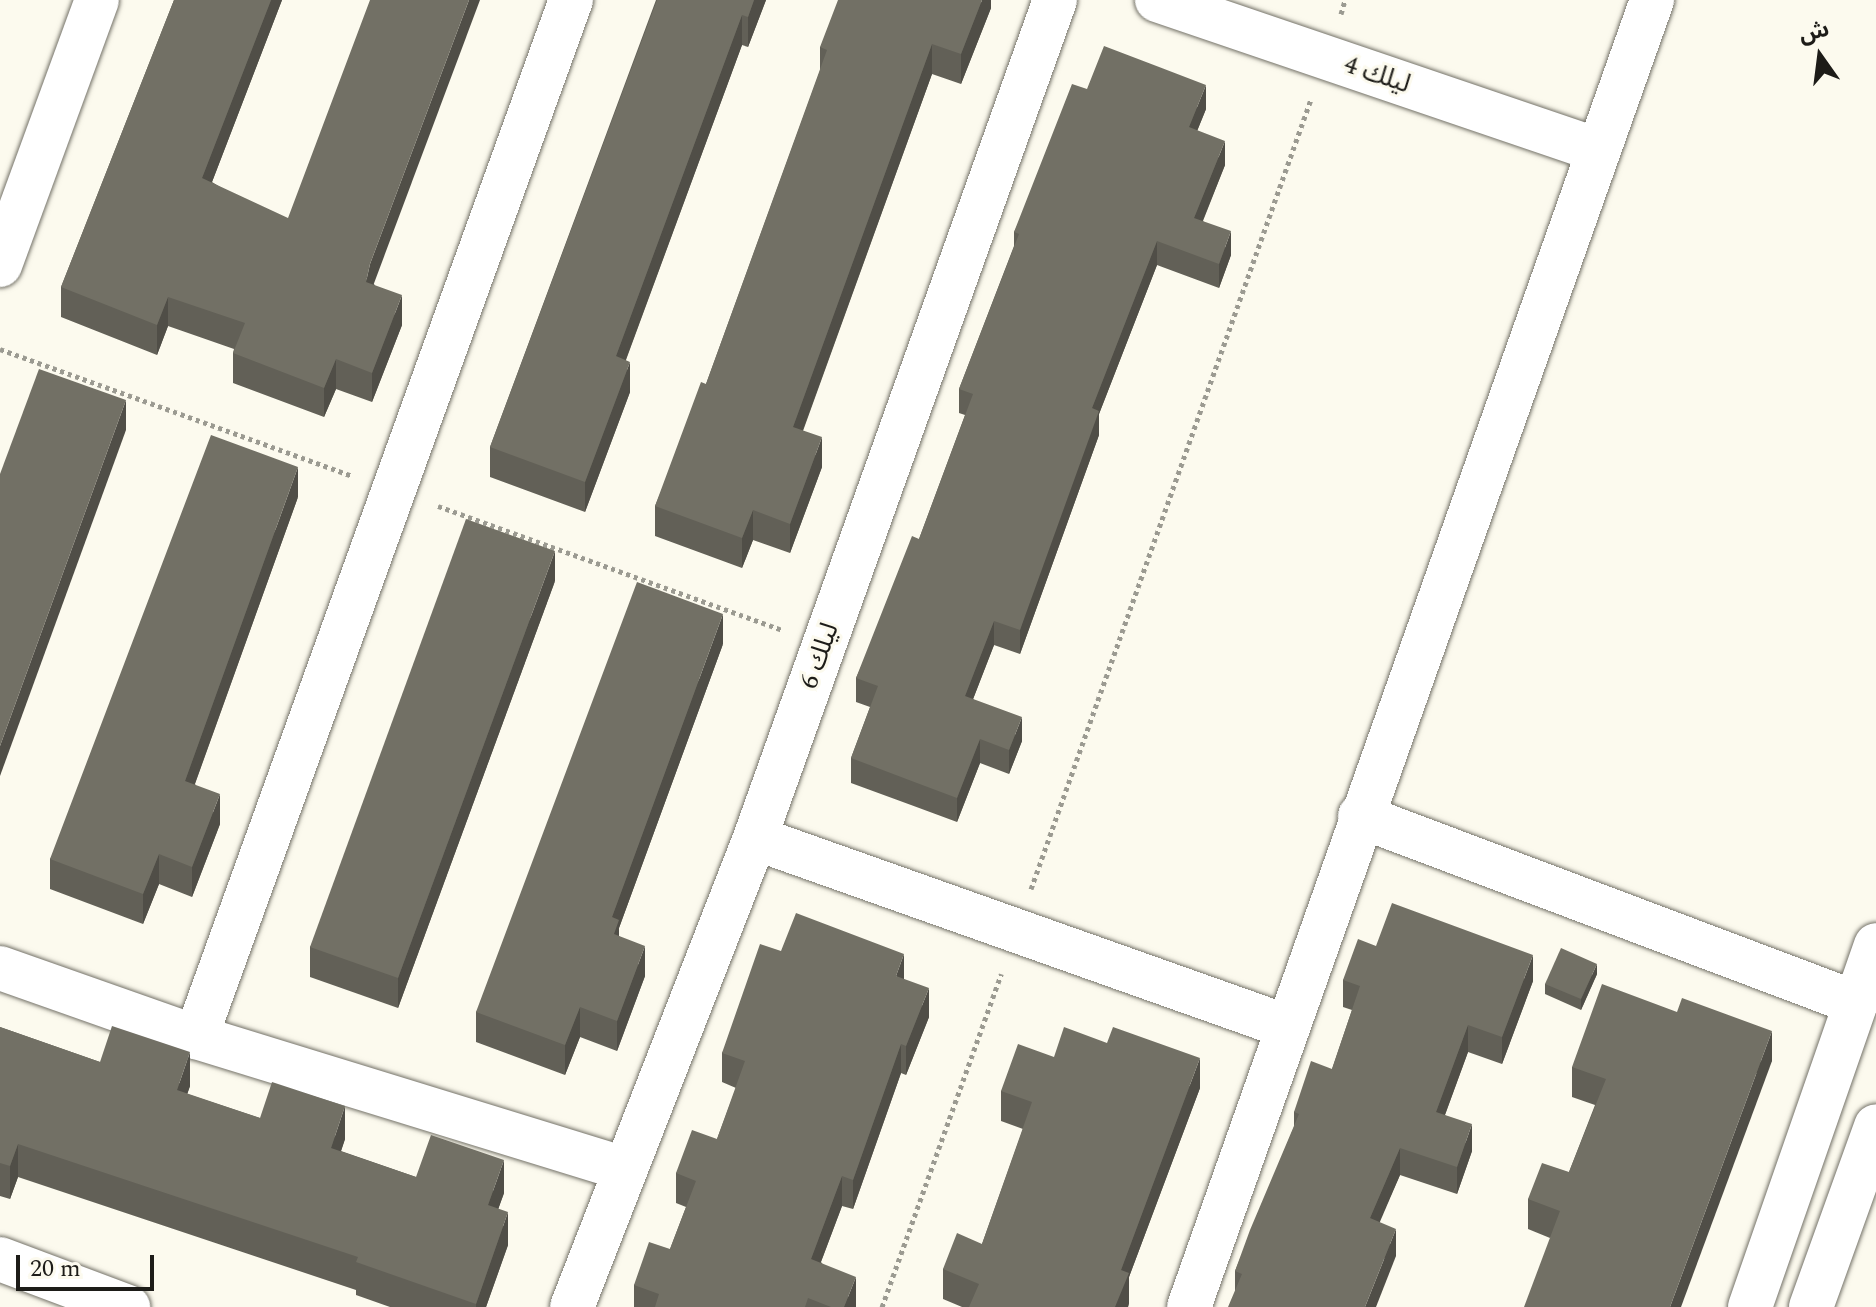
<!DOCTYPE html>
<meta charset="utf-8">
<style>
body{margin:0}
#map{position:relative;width:1876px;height:1307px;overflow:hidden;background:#fcfaee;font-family:Spectral,"Noto Sans Arabic",serif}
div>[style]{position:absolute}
.path>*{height:5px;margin-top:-2.5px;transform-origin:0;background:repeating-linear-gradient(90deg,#9b9a91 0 4px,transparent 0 8px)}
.roads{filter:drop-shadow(0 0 2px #747268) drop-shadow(0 0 2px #747268)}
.street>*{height:44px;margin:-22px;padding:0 22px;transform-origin:22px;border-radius:22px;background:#fff}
.wall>*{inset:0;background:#626057}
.shaded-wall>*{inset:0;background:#504e47}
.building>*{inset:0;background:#727065}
span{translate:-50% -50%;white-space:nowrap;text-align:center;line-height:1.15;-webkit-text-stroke:6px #fcfaee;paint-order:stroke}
.street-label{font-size:26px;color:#1d1c18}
.north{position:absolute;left:1780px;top:16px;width:80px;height:80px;-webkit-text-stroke:6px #fcfaee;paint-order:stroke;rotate:346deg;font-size:22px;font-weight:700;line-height:32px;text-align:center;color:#1d1c18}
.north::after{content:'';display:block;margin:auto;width:28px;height:36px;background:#1d1c18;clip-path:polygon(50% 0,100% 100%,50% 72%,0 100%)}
.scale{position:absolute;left:16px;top:1255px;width:138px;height:36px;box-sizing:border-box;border:4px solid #1d1c18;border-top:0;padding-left:10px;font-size:24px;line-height:28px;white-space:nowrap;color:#1d1c18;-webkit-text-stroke:6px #fcfaee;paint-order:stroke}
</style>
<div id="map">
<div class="path">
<i style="left:1341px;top:14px;width:15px;rotate:-74deg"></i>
<i style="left:0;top:349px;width:375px;rotate:19.8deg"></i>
<i style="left:438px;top:506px;width:366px;rotate:19.8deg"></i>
<i style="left:1031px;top:889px;width:838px;rotate:-70.48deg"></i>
<i style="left:882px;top:1307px;width:354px;rotate:-70.3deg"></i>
</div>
<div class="roads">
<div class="street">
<i style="left:1157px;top:0;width:465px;rotate:18.8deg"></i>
<i style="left:0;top:265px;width:282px;rotate:-69.9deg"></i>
<i style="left:1360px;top:816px;width:530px;rotate:20.66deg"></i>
<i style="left:755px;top:838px;width:562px;rotate:19.53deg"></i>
<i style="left:0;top:968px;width:208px;rotate:19.4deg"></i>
<i style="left:196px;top:1037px;width:448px;rotate:17.1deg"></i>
<i style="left:196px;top:1037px;width:1103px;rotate:-70.12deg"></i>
<i style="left:0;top:1259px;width:137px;rotate:20.6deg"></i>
<i style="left:572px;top:1307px;width:503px;rotate:-68.68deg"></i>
<i style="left:755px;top:838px;width:890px;rotate:-70.3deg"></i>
<i style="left:1189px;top:1307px;width:1387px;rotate:-70.49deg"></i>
<i style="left:1750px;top:1307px;width:383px;rotate:-70.8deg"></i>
<i style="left:1811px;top:1307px;width:192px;rotate:-70.2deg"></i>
</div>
</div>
<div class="wall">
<i style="clip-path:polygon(174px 0,282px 0,212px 182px,374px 284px,402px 325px,372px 402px,336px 389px,324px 417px,233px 383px,233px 353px,234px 349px,168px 326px,157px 355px,61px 317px,61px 287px)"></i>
<i style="clip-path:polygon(656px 0,766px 0,748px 47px,742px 45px,626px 360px,630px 392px,585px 512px,490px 477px,490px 447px)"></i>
<i style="clip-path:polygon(991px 0,991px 8px,961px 84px,932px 74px,803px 431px,822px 467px,790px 553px,753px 540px,742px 568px,655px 536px,655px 506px,706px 384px,820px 71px,820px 47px)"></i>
<i style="clip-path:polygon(1087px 89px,1206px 109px,1197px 131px,1225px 165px,1203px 221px,1231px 255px,1219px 288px,1157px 265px,1099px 414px,1099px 435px,1020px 654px,994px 645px,973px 699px,1022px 741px,1009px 774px,980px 763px,957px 822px,851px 783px,851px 758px,870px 707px,856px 702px,856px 678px,919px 539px,965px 415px,959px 413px,959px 389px,1014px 246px,1014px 232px)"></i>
<i style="clip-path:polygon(298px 497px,195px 784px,220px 824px,192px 897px,159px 884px,143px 924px,50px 889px,50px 859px)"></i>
<i style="clip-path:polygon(555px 581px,398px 1008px,310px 977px,310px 947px)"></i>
<i style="clip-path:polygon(723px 644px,619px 928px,619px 936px,645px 976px,617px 1051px,580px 1037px,565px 1075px,476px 1042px,476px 1012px)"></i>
<i style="clip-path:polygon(1376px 946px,1533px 981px,1502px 1064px,1468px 1052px,1445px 1115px,1472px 1151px,1457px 1194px,1400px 1175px,1379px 1222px,1396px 1256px,1235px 1291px,1235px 1271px,1294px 1127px,1294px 1112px,1332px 1069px,1352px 1010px,1343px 1007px,1343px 980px)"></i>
<i style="clip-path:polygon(781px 951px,904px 979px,929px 1017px,906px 1075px,901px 1073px,853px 1209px,842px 1206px,821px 1262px,856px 1307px,634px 1307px,634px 1285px,670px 1249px,686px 1207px,676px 1203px,676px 1173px,717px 1139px,736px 1088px,722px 1082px,722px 1053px)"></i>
<i style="clip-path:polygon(1597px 974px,1581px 1010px,1545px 994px,1545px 984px)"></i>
<i style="clip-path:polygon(0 1027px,100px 1062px,190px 1086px,187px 1094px,260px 1118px,345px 1139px,341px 1151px,416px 1177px,504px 1193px,498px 1209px,508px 1245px,486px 1307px,390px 1307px,356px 1295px,356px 1290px,18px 1177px,10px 1199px,0 1196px)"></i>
<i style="clip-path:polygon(1054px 1057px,1200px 1088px,1129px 1277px,1129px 1303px,1128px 1307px,962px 1307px,943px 1299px,943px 1269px,982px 1244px,1023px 1129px,1001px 1121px,1001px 1091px)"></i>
<i style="clip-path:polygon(1772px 1061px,1550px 1238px,1528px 1229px,1528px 1199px,1569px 1172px,1595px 1105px,1572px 1097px,1572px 1067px)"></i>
</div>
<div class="shaded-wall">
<i style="clip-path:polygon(271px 0,282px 0,202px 208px,202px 178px)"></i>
<i style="clip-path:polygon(469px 0,480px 0,370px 294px,366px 282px,370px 264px)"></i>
<i style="clip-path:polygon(754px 0,766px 0,748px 47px,748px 17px)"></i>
<i style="clip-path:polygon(982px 0,991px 0,991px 8px,961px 84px,961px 54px)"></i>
<i style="clip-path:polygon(742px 15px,742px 45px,616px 386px,616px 356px)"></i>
<i style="clip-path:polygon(932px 44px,932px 74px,793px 457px,793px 427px)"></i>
<i style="clip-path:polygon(1206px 85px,1206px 109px,1189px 151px,1189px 127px)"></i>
<i style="clip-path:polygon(1225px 141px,1225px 165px,1194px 242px,1194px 218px)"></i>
<i style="clip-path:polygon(1231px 231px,1231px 255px,1219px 288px,1219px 264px)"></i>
<i style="clip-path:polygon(1157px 241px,1157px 265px,1099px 414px,1099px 435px,1020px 654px,1020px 630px,1092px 408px)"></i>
<i style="clip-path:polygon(402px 295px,402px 325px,372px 402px,372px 373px)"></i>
<i style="clip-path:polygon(168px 297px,168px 326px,157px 355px,157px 325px)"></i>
<i style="clip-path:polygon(336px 359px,336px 389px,324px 417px,324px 388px)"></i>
<i style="clip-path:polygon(630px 362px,630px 392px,585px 512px,585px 482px)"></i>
<i style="clip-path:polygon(126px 400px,126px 430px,0 776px,0 746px)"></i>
<i style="clip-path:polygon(822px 437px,822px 467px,790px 553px,790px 524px)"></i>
<i style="clip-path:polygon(298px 467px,298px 497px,185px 811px,185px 781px)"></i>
<i style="clip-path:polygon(753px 510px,753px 540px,742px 568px,742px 538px)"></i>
<i style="clip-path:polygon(555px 551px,555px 581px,398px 1008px,398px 978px)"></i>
<i style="clip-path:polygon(723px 614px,723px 644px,619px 928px,619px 950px,612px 947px,612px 917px)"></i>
<i style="clip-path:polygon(994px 621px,994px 645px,965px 720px,965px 696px)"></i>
<i style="clip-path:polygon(1022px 717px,1022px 741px,1009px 774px,1009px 750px)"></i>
<i style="clip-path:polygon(980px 739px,980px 763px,957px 822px,957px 798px)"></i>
<i style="clip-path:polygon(220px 794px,220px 824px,192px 897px,192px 867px)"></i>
<i style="clip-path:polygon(159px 854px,159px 884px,143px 924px,143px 894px)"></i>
<i style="clip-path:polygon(645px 946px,645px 976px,617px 1051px,617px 1021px)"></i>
<i style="clip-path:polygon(904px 954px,904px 984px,896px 976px)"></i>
<i style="clip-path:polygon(1533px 955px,1533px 981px,1502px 1064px,1502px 1037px)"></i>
<i style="clip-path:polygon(1597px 964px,1597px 974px,1581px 1010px,1581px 999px)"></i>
<i style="clip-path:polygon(929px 988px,929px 1017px,906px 1075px,906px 1046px)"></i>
<i style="clip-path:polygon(580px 1007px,580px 1037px,565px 1075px,565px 1045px)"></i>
<i style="clip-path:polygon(1468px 1025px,1468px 1052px,1436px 1139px,1436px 1112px)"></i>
<i style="clip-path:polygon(1772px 1031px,1772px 1061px,1681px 1307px,1670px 1307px)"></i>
<i style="clip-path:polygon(901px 1044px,901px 1073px,853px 1209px,853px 1180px)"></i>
<i style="clip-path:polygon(190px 1052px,190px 1086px,177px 1124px,177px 1090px)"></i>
<i style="clip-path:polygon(1200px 1058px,1200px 1088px,1129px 1277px,1129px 1303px,1128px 1307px,1115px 1307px,1121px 1270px)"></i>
<i style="clip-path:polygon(345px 1106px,345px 1139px,331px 1181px,331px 1148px)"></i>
<i style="clip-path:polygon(1472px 1124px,1472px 1151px,1457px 1194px,1457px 1167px)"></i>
<i style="clip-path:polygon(18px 1144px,18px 1177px,10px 1199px,10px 1166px)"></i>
<i style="clip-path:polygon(1400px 1148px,1400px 1175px,1370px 1245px,1370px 1218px)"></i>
<i style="clip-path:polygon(504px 1160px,504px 1193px,488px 1238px,488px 1205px)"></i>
<i style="clip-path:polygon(842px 1176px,842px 1206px,811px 1288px,811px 1259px)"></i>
<i style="clip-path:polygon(508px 1212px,508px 1245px,486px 1307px,476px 1307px,476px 1304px)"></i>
<i style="clip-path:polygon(1396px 1229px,1396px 1256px,1376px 1307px,1365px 1307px)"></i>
<i style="clip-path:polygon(856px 1277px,856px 1307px,844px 1307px)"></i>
</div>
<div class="building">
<i style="clip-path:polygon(174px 0,271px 0,202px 178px,288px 218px,370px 0,469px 0,370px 264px,366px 282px,402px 295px,372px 373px,336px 359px,324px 388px,233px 353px,245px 323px,168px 297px,157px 325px,61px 287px)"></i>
<i style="clip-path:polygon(657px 0,754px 0,748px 17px,742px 15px,616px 356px,630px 362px,585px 482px,490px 447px)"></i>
<i style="clip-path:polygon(838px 0,982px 0,961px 54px,932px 44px,793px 427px,822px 437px,790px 524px,753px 510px,742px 538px,655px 506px,701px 382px,706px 384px,827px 50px,820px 47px)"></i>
<i style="clip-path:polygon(1104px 46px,1206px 85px,1189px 127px,1225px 141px,1194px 218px,1231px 231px,1219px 264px,1157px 241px,1092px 408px,1099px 411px,1020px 630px,994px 621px,965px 696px,1022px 717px,1009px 750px,980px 739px,957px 798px,851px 758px,878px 686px,856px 678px,912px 536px,919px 539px,973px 394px,959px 389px,1019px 234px,1014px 232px,1072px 84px,1087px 89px)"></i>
<i style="clip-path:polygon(39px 369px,126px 400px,0 746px,0 474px)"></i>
<i style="clip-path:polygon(211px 435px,298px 467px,185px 781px,220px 794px,192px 867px,159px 854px,143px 894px,50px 859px)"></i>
<i style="clip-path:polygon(466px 519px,555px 551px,398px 978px,310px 947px)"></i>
<i style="clip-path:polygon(637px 582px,723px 614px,612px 917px,619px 920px,614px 934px,645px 946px,617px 1021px,580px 1007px,565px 1045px,476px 1012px)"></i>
<i style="clip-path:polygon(1392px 903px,1533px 955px,1502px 1037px,1468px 1025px,1436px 1112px,1472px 1124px,1457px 1167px,1400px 1148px,1370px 1218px,1396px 1229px,1365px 1307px,1228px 1307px,1242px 1274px,1235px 1271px,1250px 1230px,1299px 1114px,1294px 1112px,1311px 1061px,1332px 1069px,1360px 986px,1343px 980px,1358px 939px,1376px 946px)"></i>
<i style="clip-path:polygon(796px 913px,904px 954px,896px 976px,929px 988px,906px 1046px,901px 1044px,853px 1180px,842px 1176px,811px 1259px,856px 1277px,844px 1307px,831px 1307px,808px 1298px,805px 1307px,655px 1307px,659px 1294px,634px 1285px,649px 1242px,670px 1249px,696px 1181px,676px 1173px,692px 1130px,717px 1139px,745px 1061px,722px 1053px,760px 944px,781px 951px)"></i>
<i style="clip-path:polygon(1561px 948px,1597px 964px,1581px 999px,1545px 984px)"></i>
<i style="clip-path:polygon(1602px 984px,1677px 1012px,1682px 998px,1772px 1031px,1670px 1307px,1524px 1307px,1560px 1211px,1528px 1199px,1542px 1163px,1569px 1172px,1606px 1079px,1572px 1067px)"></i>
<i style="clip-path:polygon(112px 1026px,190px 1052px,177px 1090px,260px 1118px,272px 1082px,345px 1106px,331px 1148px,416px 1177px,431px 1135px,504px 1160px,488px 1205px,508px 1212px,476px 1304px,356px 1262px,358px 1257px,18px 1144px,10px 1166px,0 1163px,0 1027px,100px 1062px)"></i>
<i style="clip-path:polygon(1064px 1027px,1107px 1043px,1113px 1027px,1200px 1058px,1121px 1270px,1129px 1273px,1115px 1307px,969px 1307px,979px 1284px,943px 1269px,957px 1233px,982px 1244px,1032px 1102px,1001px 1091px,1018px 1044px,1054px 1057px)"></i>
</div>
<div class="street-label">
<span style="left:1377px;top:75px;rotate:19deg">ليلك 4</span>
<span style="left:820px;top:656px;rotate:-70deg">ليلك 6</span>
</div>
<div class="north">ش</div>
<div class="scale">20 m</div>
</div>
